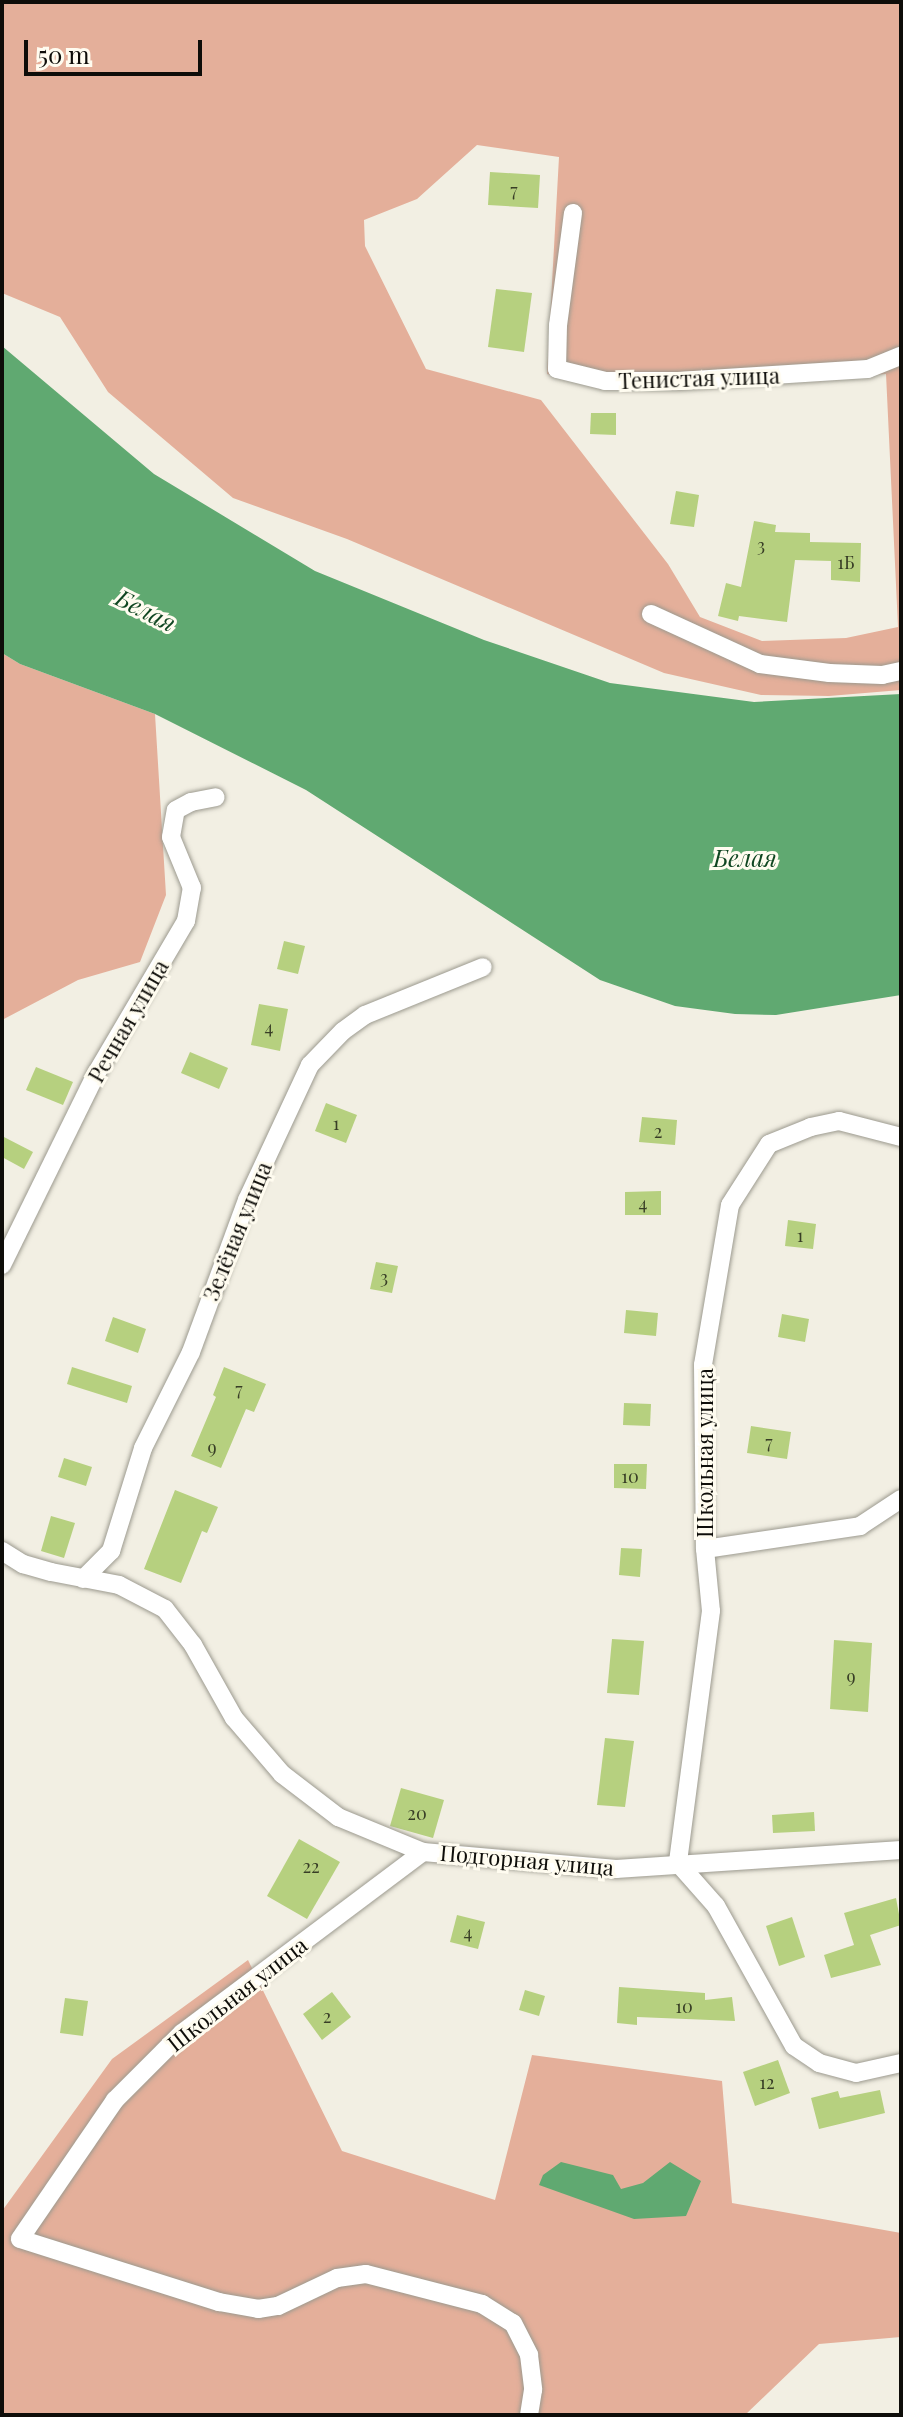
<!DOCTYPE html>
<meta charset="utf-8">
<style>
body{margin:0}
#map{position:relative;width:903px;height:2417px;overflow:hidden;background:#f2efe3;font-family:"Playfair Display",serif}
div>[style]{position:absolute}
.green>*{inset:0;background:#e4af9a}
.water>*{inset:0;background:#60a971}
.building>*{inset:0;background:#b6d07f}
.roads{filter:drop-shadow(0 0 2px #9c9a8f) drop-shadow(0 0 2px #9c9a8f)}
.minor>*{height:18px;margin:-9px;padding:0 9px;transform-origin:9px;border-radius:9px;background:#fff}
span{translate:-50% -50%;white-space:nowrap;text-align:center;line-height:1.15;-webkit-text-stroke:6px #fffcf0;paint-order:stroke}
.number-label{font-size:18px;color:#383e26}
.number-label span{-webkit-text-stroke-width:0}
.street-label{font-size:22px;color:#0e0d09}
.water-label{font-size:24px;color:#0f4621;font-style:italic}
.frame{position:absolute;inset:0;border:4px solid #0e0d09;pointer-events:none}
.scale{position:absolute;left:24px;top:40px;width:178px;height:36px;box-sizing:border-box;border:4px solid #0e0d09;border-top:0;padding-left:10px;font-size:24px;line-height:28px;white-space:nowrap;color:#0e0d09;-webkit-text-stroke:6px #fffcf0;paint-order:stroke}
</style>
<div id="map">
<div class="green">
<i style="clip-path:polygon(evenodd,2px 2px,901px 2px,901px 690px,829px 696px,761px 695px,664px 673px,347px 539px,233px 498px,108px 392px,60px 317px,2px 293px,2px 2px,477px 145px,559px 157px,547px 374px,601px 389px,666px 389px,886px 374px,898px 627px,846px 638px,762px 641px,700px 617px,668px 564px,541px 400px,426px 369px,365px 246px,364px 220px,417px 199px,477px 145px)"></i>
<i style="clip-path:polygon(2px 653px,20px 664px,155px 714px,166px 895px,140px 962px,78px 980px,2px 1020px)"></i>
<i style="clip-path:polygon(248px 1960px,342px 2151px,495px 2200px,532px 2055px,722px 2081px,732px 2203px,901px 2233px,901px 2337px,819px 2344px,745px 2415px,2px 2415px,2px 2211px,112px 2059px)"></i>
</div>
<div class="water">
<i style="clip-path:polygon(2px 346px,154px 474px,315px 571px,484px 640px,610px 683px,754px 702px,901px 694px,901px 995px,776px 1015px,735px 1014px,675px 1006px,600px 980px,306px 790px,155px 714px,20px 664px,2px 653px)"></i>
<i style="clip-path:polygon(561px 2162px,613px 2175px,621px 2189px,643px 2183px,670px 2162px,701px 2181px,686px 2216px,634px 2219px,539px 2185px,543px 2175px)"></i>
</div>
<div class="building">
<i style="clip-path:polygon(490px 172px,540px 175px,538px 208px,488px 205px)"></i>
<i style="clip-path:polygon(496px 289px,532px 293px,524px 352px,488px 347px)"></i>
<i style="clip-path:polygon(591px 413px,616px 413px,616px 435px,590px 434px)"></i>
<i style="clip-path:polygon(676px 491px,699px 495px,694px 527px,670px 524px)"></i>
<i style="clip-path:polygon(754px 521px,776px 525px,775px 532px,810px 533px,810px 542px,861px 543px,860px 582px,831px 580px,831px 561px,795px 560px,787px 622px,739px 616px,738px 621px,718px 616px,726px 583px,741px 587px)"></i>
<i style="clip-path:polygon(284px 941px,305px 946px,298px 974px,277px 969px)"></i>
<i style="clip-path:polygon(259px 1004px,288px 1009px,280px 1051px,251px 1045px)"></i>
<i style="clip-path:polygon(190px 1052px,228px 1068px,219px 1089px,181px 1073px)"></i>
<i style="clip-path:polygon(36px 1067px,73px 1082px,63px 1105px,26px 1090px)"></i>
<i style="clip-path:polygon(326px 1103px,357px 1115px,346px 1143px,315px 1131px)"></i>
<i style="clip-path:polygon(642px 1117px,677px 1120px,675px 1145px,639px 1142px)"></i>
<i style="clip-path:polygon(2px 1136px,33px 1152px,24px 1169px,2px 1157px)"></i>
<i style="clip-path:polygon(661px 1191px,661px 1215px,625px 1215px,625px 1192px)"></i>
<i style="clip-path:polygon(788px 1220px,816px 1224px,813px 1249px,785px 1246px)"></i>
<i style="clip-path:polygon(376px 1262px,398px 1266px,392px 1293px,370px 1289px)"></i>
<i style="clip-path:polygon(626px 1310px,658px 1313px,656px 1336px,624px 1333px)"></i>
<i style="clip-path:polygon(782px 1314px,809px 1319px,805px 1342px,778px 1337px)"></i>
<i style="clip-path:polygon(113px 1317px,146px 1329px,138px 1353px,105px 1341px)"></i>
<i style="clip-path:polygon(72px 1367px,132px 1386px,127px 1403px,67px 1384px)"></i>
<i style="clip-path:polygon(224px 1367px,266px 1384px,254px 1412px,246px 1409px,221px 1468px,191px 1456px,216px 1397px,213px 1395px)"></i>
<i style="clip-path:polygon(624px 1403px,651px 1404px,650px 1426px,623px 1425px)"></i>
<i style="clip-path:polygon(751px 1426px,791px 1432px,787px 1459px,747px 1453px)"></i>
<i style="clip-path:polygon(64px 1458px,92px 1467px,86px 1486px,58px 1477px)"></i>
<i style="clip-path:polygon(614px 1464px,647px 1464px,646px 1489px,614px 1488px)"></i>
<i style="clip-path:polygon(175px 1490px,218px 1507px,207px 1533px,202px 1531px,181px 1583px,144px 1569px)"></i>
<i style="clip-path:polygon(51px 1516px,75px 1523px,64px 1558px,41px 1551px)"></i>
<i style="clip-path:polygon(621px 1548px,642px 1549px,640px 1577px,619px 1575px)"></i>
<i style="clip-path:polygon(612px 1639px,644px 1641px,639px 1695px,607px 1693px)"></i>
<i style="clip-path:polygon(834px 1640px,872px 1643px,868px 1712px,830px 1709px)"></i>
<i style="clip-path:polygon(605px 1738px,634px 1741px,625px 1807px,597px 1805px)"></i>
<i style="clip-path:polygon(401px 1788px,444px 1800px,433px 1838px,390px 1826px)"></i>
<i style="clip-path:polygon(814px 1812px,815px 1831px,773px 1833px,772px 1815px)"></i>
<i style="clip-path:polygon(299px 1839px,340px 1862px,307px 1919px,267px 1896px)"></i>
<i style="clip-path:polygon(896px 1898px,901px 1925px,870px 1935px,881px 1965px,831px 1978px,824px 1955px,854px 1945px,844px 1913px)"></i>
<i style="clip-path:polygon(457px 1915px,485px 1922px,478px 1949px,450px 1942px)"></i>
<i style="clip-path:polygon(792px 1917px,805px 1957px,779px 1966px,766px 1926px)"></i>
<i style="clip-path:polygon(619px 1987px,705px 1993px,705px 2000px,732px 1997px,735px 2021px,637px 2017px,637px 2025px,617px 2023px)"></i>
<i style="clip-path:polygon(525px 1990px,545px 1996px,539px 2016px,519px 2010px)"></i>
<i style="clip-path:polygon(332px 1992px,351px 2017px,322px 2040px,303px 2014px)"></i>
<i style="clip-path:polygon(65px 1998px,88px 2001px,83px 2036px,60px 2033px)"></i>
<i style="clip-path:polygon(778px 2060px,790px 2093px,755px 2106px,743px 2072px)"></i>
<i style="clip-path:polygon(880px 2090px,885px 2113px,819px 2129px,811px 2098px,838px 2091px,840px 2098px)"></i>
</div>
<div class="roads">
<div class="minor">
<i style="left:573px;top:213px;width:113px;rotate:97.6deg"></i>
<i style="left:558px;top:325px;width:44px;rotate:91.3deg"></i>
<i style="left:557px;top:369px;width:49px;rotate:14deg"></i>
<i style="left:605px;top:381px;width:73px"></i>
<i style="left:678px;top:381px;width:190px;rotate:-3.6deg"></i>
<i style="left:868px;top:369px;width:35px;rotate:-22deg"></i>
<i style="left:651px;top:614px;width:120px;rotate:24.6deg"></i>
<i style="left:760px;top:664px;width:70px;rotate:7.4deg"></i>
<i style="left:829px;top:673px;width:53px;rotate:2.2deg"></i>
<i style="left:882px;top:675px;width:19px;rotate:-12deg"></i>
<i style="left:901px;top:1137px;width:64px;rotate:-165.5deg"></i>
<i style="left:839px;top:1121px;width:29px;rotate:168deg"></i>
<i style="left:811px;top:1127px;width:45px;rotate:158deg"></i>
<i style="left:769px;top:1144px;width:72px;rotate:122.6deg"></i>
<i style="left:730px;top:1205px;width:162px;rotate:99.6deg"></i>
<i style="left:703px;top:1365px;width:184px;rotate:89.4deg"></i>
<i style="left:705px;top:1549px;width:62px;rotate:84.5deg"></i>
<i style="left:711px;top:1611px;width:254px;rotate:97.5deg"></i>
<i style="left:678px;top:1863px;width:57px;rotate:48.5deg"></i>
<i style="left:716px;top:1906px;width:160px;rotate:60.9deg"></i>
<i style="left:794px;top:2046px;width:30px;rotate:34deg"></i>
<i style="left:819px;top:2063px;width:38px;rotate:15deg"></i>
<i style="left:856px;top:2073px;width:46px;rotate:-12.5deg"></i>
<i style="left:2px;top:1265px;width:215px;rotate:-63.8deg"></i>
<i style="left:97px;top:1072px;width:175px;rotate:-59.5deg"></i>
<i style="left:186px;top:921px;width:34px;rotate:-80deg"></i>
<i style="left:192px;top:888px;width:55px;rotate:-112.4deg"></i>
<i style="left:171px;top:837px;width:27px;rotate:-80deg"></i>
<i style="left:176px;top:810px;width:17px;rotate:-28deg"></i>
<i style="left:191px;top:802px;width:25px;rotate:-11deg"></i>
<i style="left:705px;top:1549px;width:157px;rotate:-8.4deg"></i>
<i style="left:860px;top:1526px;width:49px;rotate:-33.4deg"></i>
<i style="left:2px;top:1551px;width:25px;rotate:32deg"></i>
<i style="left:23px;top:1564px;width:29px;rotate:16deg"></i>
<i style="left:51px;top:1572px;width:69px;rotate:10.8deg"></i>
<i style="left:119px;top:1585px;width:52px;rotate:27.6deg"></i>
<i style="left:165px;top:1609px;width:46px;rotate:52.1deg"></i>
<i style="left:193px;top:1645px;width:84px;rotate:60.7deg"></i>
<i style="left:234px;top:1718px;width:74px;rotate:49.4deg"></i>
<i style="left:282px;top:1774px;width:71px;rotate:37.5deg"></i>
<i style="left:338px;top:1817px;width:92px;rotate:22.4deg"></i>
<i style="left:423px;top:1852px;width:194px;rotate:5deg"></i>
<i style="left:616px;top:1869px;width:286px;rotate:-3.8deg"></i>
<i style="left:83px;top:1579px;width:40px;rotate:-45deg"></i>
<i style="left:111px;top:1551px;width:108px;rotate:-72.7deg"></i>
<i style="left:143px;top:1448px;width:107px;rotate:-63.4deg"></i>
<i style="left:191px;top:1352px;width:162px;rotate:-69.8deg"></i>
<i style="left:247px;top:1200px;width:149px;rotate:-65deg"></i>
<i style="left:310px;top:1065px;width:47px;rotate:-45.9deg"></i>
<i style="left:343px;top:1031px;width:27px;rotate:-36deg"></i>
<i style="left:365px;top:1015px;width:127px;rotate:-22.1deg"></i>
<i style="left:423px;top:1852px;width:301px;rotate:143.1deg"></i>
<i style="left:182px;top:2033px;width:95px;rotate:135deg"></i>
<i style="left:115px;top:2100px;width:168px;rotate:124.4deg"></i>
<i style="left:20px;top:2239px;width:209px;rotate:17.6deg"></i>
<i style="left:219px;top:2302px;width:40px;rotate:10deg"></i>
<i style="left:258px;top:2309px;width:20px;rotate:-9deg"></i>
<i style="left:278px;top:2306px;width:65px;rotate:-25.4deg"></i>
<i style="left:337px;top:2278px;width:29px;rotate:-8deg"></i>
<i style="left:366px;top:2274px;width:120px;rotate:14.5deg"></i>
<i style="left:482px;top:2304px;width:36px;rotate:32deg"></i>
<i style="left:513px;top:2323px;width:36px;rotate:63deg"></i>
<i style="left:529px;top:2355px;width:35px;rotate:83deg"></i>
<i style="left:533px;top:2390px;width:25px;rotate:99deg"></i>
</div>
</div>
<div class="number-label">
<span style="left:514px;top:190px">7</span>
<span style="left:761px;top:545px">3</span>
<span style="left:846px;top:562px">1Б</span>
<span style="left:269px;top:1027px">4</span>
<span style="left:336px;top:1123px">1</span>
<span style="left:658px;top:1131px">2</span>
<span style="left:643px;top:1203px">4</span>
<span style="left:800px;top:1235px">1</span>
<span style="left:384px;top:1277px">3</span>
<span style="left:239px;top:1389px">7</span>
<span style="left:769px;top:1442px">7</span>
<span style="left:212px;top:1447px">9</span>
<span style="left:630px;top:1476px">10</span>
<span style="left:851px;top:1676px">9</span>
<span style="left:417px;top:1813px">20</span>
<span style="left:311px;top:1866px">22</span>
<span style="left:468px;top:1932px">4</span>
<span style="left:684px;top:2006px">10</span>
<span style="left:327px;top:2016px">2</span>
<span style="left:767px;top:2082px">12</span>
</div>
<div class="street-label">
<span style="left:699px;top:378px;rotate:-2deg">Тенистая улица</span>
<span style="left:128px;top:1021px;rotate:-60deg">Речная улица</span>
<span style="left:237px;top:1231px;rotate:-68deg">Зелёная улица</span>
<span style="left:705px;top:1453px;rotate:-90deg">Школьная улица</span>
<span style="left:527px;top:1860px;rotate:5deg">Подгорная улица</span>
<span style="left:237px;top:1994px;rotate:-38deg">Школьная улица</span>
</div>
<div class="water-label">
<span style="left:146px;top:610px;rotate:27deg">Белая</span>
<span style="left:745px;top:858px">Белая</span>
</div>
<div class="frame"></div>
<div class="scale">50 m</div>
</div>
